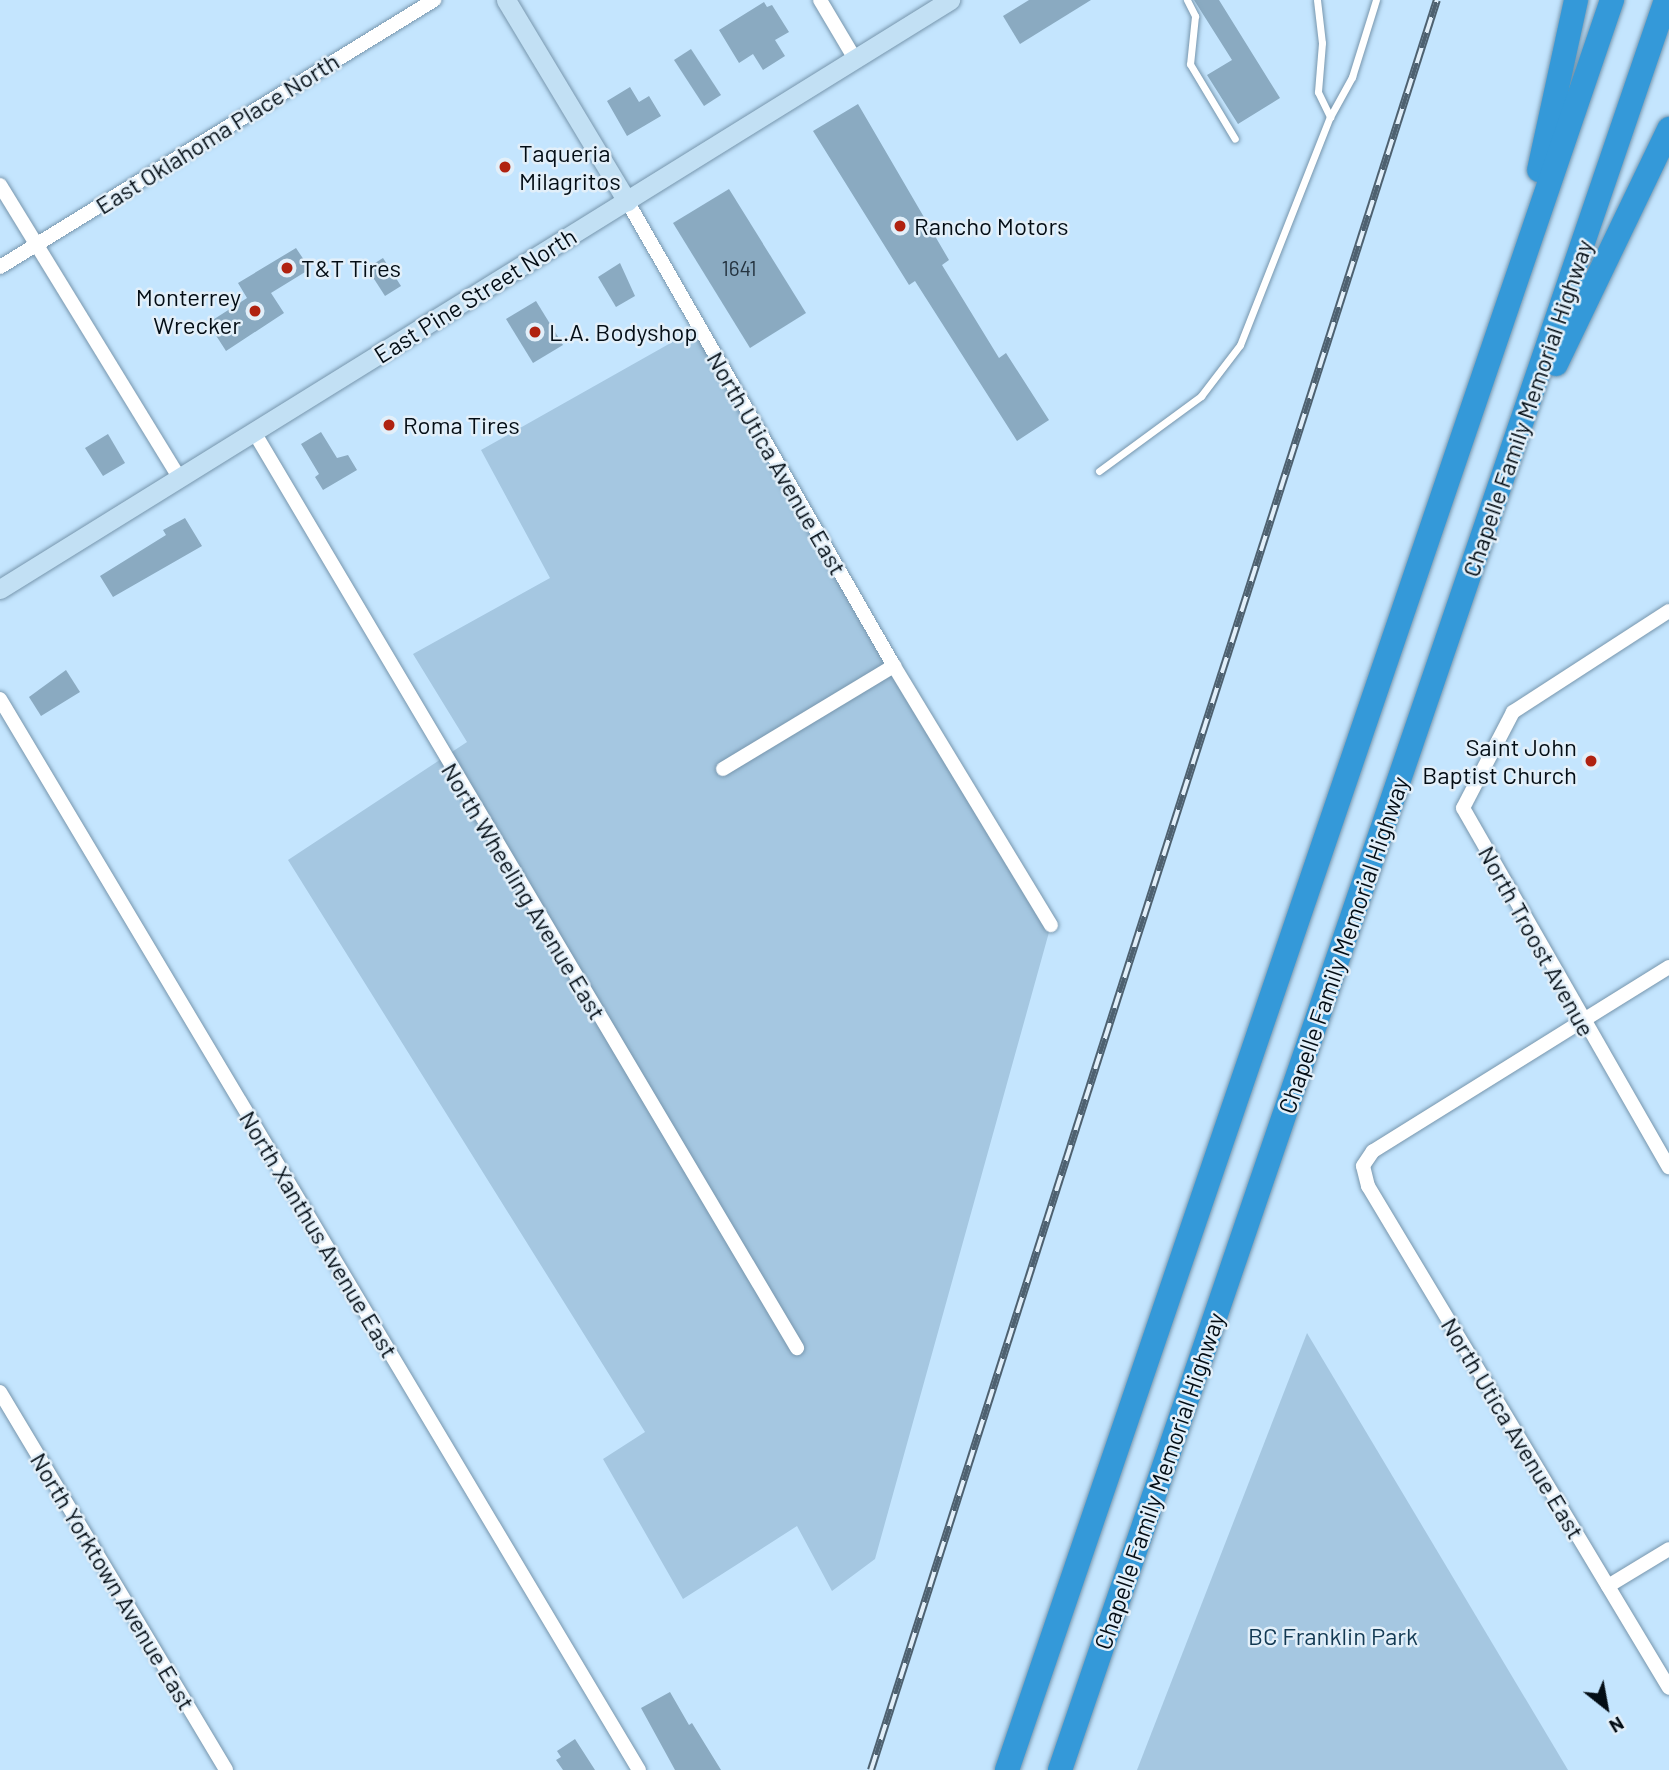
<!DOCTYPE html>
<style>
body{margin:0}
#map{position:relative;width:1669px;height:1770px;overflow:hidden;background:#c4e5fe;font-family:Barlow,sans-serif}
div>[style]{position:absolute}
.green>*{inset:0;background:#a5c7e1}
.building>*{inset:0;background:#8aaac1}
.roads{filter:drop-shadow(0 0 2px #7796ad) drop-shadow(0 0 2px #7796ad)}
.lane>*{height:7px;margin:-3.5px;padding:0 3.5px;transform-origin:3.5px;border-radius:3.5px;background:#fff}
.street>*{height:14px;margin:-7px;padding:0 7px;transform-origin:7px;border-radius:7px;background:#fff}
.secondary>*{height:19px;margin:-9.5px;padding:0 9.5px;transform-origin:9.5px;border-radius:9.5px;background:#c2e0f4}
.highway>*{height:24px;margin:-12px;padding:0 12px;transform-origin:12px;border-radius:12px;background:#3499d9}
.rail>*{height:8px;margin-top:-4px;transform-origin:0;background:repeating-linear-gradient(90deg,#e2eff9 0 16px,#4e6170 0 32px);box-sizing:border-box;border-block:2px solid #4e6170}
.dots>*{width:19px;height:19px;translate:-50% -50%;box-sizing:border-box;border:4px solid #e2eff9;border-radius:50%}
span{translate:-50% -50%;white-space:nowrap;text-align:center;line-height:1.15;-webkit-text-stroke:5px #e2eff9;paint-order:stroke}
.number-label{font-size:21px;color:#253440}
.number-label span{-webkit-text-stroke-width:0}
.street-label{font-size:24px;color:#030d15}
.poi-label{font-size:24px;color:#030d15}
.left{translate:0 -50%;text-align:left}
.right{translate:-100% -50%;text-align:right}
.park-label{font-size:24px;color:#123953}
.north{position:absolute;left:1571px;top:1672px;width:70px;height:70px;-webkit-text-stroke:5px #e2eff9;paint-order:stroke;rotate:149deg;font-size:19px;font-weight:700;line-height:28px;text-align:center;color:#030d15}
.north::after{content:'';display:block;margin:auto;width:24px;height:32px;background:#030d15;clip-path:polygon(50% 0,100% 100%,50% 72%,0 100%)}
</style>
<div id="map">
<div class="green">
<i style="clip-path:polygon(699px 327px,1051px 925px,875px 1559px,832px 1591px,797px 1526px,683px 1599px,603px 1459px,645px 1432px,288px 860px,467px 742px,413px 654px,550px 578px,481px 450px)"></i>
<i style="clip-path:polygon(1307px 1333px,1568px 1770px,1137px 1770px)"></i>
</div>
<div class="building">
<i style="clip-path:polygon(1029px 0,1091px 0,1020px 44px,1003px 16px)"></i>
<i style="clip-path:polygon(1194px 0,1219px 0,1280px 98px,1238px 124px,1207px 75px,1232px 60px)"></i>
<i style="clip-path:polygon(764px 2px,767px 7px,772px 5px,789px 32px,775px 40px,785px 56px,763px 70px,753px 54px,739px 63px,719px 30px)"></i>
<i style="clip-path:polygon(691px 49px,721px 95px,704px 106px,674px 60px)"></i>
<i style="clip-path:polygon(630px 87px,639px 102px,649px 96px,661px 116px,627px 136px,607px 101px)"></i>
<i style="clip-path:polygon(858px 104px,949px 260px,942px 265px,999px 358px,1006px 353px,1049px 420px,1017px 441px,915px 281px,909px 285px,813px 131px)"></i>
<i style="clip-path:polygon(729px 189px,806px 313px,750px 348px,673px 223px)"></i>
<i style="clip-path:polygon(296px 248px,310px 269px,271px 293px,284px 313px,226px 351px,208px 323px,247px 298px,238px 283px)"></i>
<i style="clip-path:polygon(383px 258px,401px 286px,385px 296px,367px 268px)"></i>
<i style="clip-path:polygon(620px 263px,635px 296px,616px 307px,598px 277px)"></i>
<i style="clip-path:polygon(536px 301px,563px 345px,533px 363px,506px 319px)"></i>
<i style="clip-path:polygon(321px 432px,337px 458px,348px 455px,357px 470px,323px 490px,315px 477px,319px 474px,301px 444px)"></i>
<i style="clip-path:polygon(108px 434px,125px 463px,103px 476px,85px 448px)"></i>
<i style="clip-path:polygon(185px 518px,202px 546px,113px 597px,100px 576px,166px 535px,163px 530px)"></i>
<i style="clip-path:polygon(66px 670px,80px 692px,41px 716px,29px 697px)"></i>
<i style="clip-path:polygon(670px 1692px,689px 1725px,692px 1723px,721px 1770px,675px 1770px,641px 1708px)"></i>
<i style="clip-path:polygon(575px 1739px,595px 1770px,563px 1770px,556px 1760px,561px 1757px,557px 1751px)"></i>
</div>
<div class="roads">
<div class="lane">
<i style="left:1187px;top:0;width:18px;rotate:63deg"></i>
<i style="left:1195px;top:16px;width:48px;rotate:95.9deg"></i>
<i style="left:1190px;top:64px;width:87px;rotate:59deg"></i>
<i style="left:1317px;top:0;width:43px;rotate:83.4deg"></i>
<i style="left:1322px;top:43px;width:49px;rotate:94.7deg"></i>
<i style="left:1318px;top:92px;width:28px;rotate:64deg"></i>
<i style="left:1099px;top:471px;width:127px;rotate:-36.3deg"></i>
<i style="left:1201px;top:396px;width:64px;rotate:-52.6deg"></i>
<i style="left:1240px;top:345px;width:245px;rotate:-68.5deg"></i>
<i style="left:1330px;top:117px;width:46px;rotate:-61.2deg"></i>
<i style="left:1352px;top:77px;width:81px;rotate:-72.7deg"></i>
</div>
<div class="street">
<i style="left:820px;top:0;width:69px;rotate:59.3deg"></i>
<i style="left:0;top:185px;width:342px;rotate:58.5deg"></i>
<i style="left:627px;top:201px;width:536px;rotate:60.14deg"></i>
<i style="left:894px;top:666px;width:303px;rotate:58.8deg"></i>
<i style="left:0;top:267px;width:510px;rotate:-31.6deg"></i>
<i style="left:254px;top:432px;width:1065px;rotate:59.34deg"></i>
<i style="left:1669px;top:611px;width:186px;rotate:147.1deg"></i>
<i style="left:1513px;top:712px;width:108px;rotate:117.5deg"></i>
<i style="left:1463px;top:808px;width:414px;rotate:60.2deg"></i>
<i style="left:0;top:699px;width:1247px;rotate:59.18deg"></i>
<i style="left:723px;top:769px;width:200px;rotate:-31.1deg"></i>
<i style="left:1669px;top:967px;width:349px;rotate:148.1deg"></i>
<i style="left:1373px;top:1151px;width:18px;rotate:124deg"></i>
<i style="left:1363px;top:1166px;width:21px;rotate:76deg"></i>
<i style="left:1368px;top:1186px;width:585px;rotate:59.05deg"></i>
<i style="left:0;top:1392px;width:440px;rotate:59.1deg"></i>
<i style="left:1608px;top:1586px;width:71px;rotate:-31.2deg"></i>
</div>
<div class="secondary">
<i style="left:506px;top:0;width:235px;rotate:59deg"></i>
<i style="left:0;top:589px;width:1118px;rotate:-31.8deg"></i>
</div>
<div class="highway">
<i style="left:1539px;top:170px;width:174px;rotate:-77.7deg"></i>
<i style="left:1556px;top:364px;width:261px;rotate:-64.3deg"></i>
<i style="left:1007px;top:1770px;width:1871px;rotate:-71.13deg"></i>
<i style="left:1060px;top:1770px;width:1871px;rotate:-71.1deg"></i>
</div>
</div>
<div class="rail">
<i style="left:871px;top:1770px;width:1858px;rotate:-72.27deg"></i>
</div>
<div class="dots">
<i style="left:505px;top:167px;background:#b02210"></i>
<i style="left:900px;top:226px;background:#b02210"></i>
<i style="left:287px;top:268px;background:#b02210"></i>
<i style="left:255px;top:311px;background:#b02210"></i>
<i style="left:535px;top:332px;background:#b02210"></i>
<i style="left:389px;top:425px;background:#b02210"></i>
<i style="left:1591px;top:761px;background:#b02210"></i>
</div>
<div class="number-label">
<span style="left:739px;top:268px">1641</span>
</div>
<div class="street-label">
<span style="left:217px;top:133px;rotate:-32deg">East Oklahoma Place North</span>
<span style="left:475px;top:295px;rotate:-32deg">East Pine Street North</span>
<span style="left:1527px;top:408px;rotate:-71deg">Chapelle Family Memorial Highway</span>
<span style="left:777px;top:463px;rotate:60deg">North Utica Avenue East</span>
<span style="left:524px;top:891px;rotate:59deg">North Wheeling Avenue East</span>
<span style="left:1537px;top:941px;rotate:61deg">North Troost Avenue</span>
<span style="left:1343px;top:945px;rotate:-71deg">Chapelle Family Memorial Highway</span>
<span style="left:319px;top:1234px;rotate:59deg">North Xanthus Avenue East</span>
<span style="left:1513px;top:1428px;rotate:59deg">North Utica Avenue East</span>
<span style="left:1159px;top:1481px;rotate:-71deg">Chapelle Family Memorial Highway</span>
<span style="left:113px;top:1581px;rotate:59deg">North Yorktown Avenue East</span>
</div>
<div class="poi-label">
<span class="left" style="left:519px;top:167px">Taqueria<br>Milagritos</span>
<span class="left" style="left:914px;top:226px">Rancho Motors</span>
<span class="left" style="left:301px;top:268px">T&amp;T Tires</span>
<span class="right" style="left:241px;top:311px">Monterrey<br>Wrecker</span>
<span class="left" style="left:549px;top:332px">L.A. Bodyshop</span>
<span class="left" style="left:403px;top:425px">Roma Tires</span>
<span class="right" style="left:1577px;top:761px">Saint John<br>Baptist Church</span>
</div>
<div class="park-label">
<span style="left:1333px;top:1636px">BC Franklin Park</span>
</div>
<div class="north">N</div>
</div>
